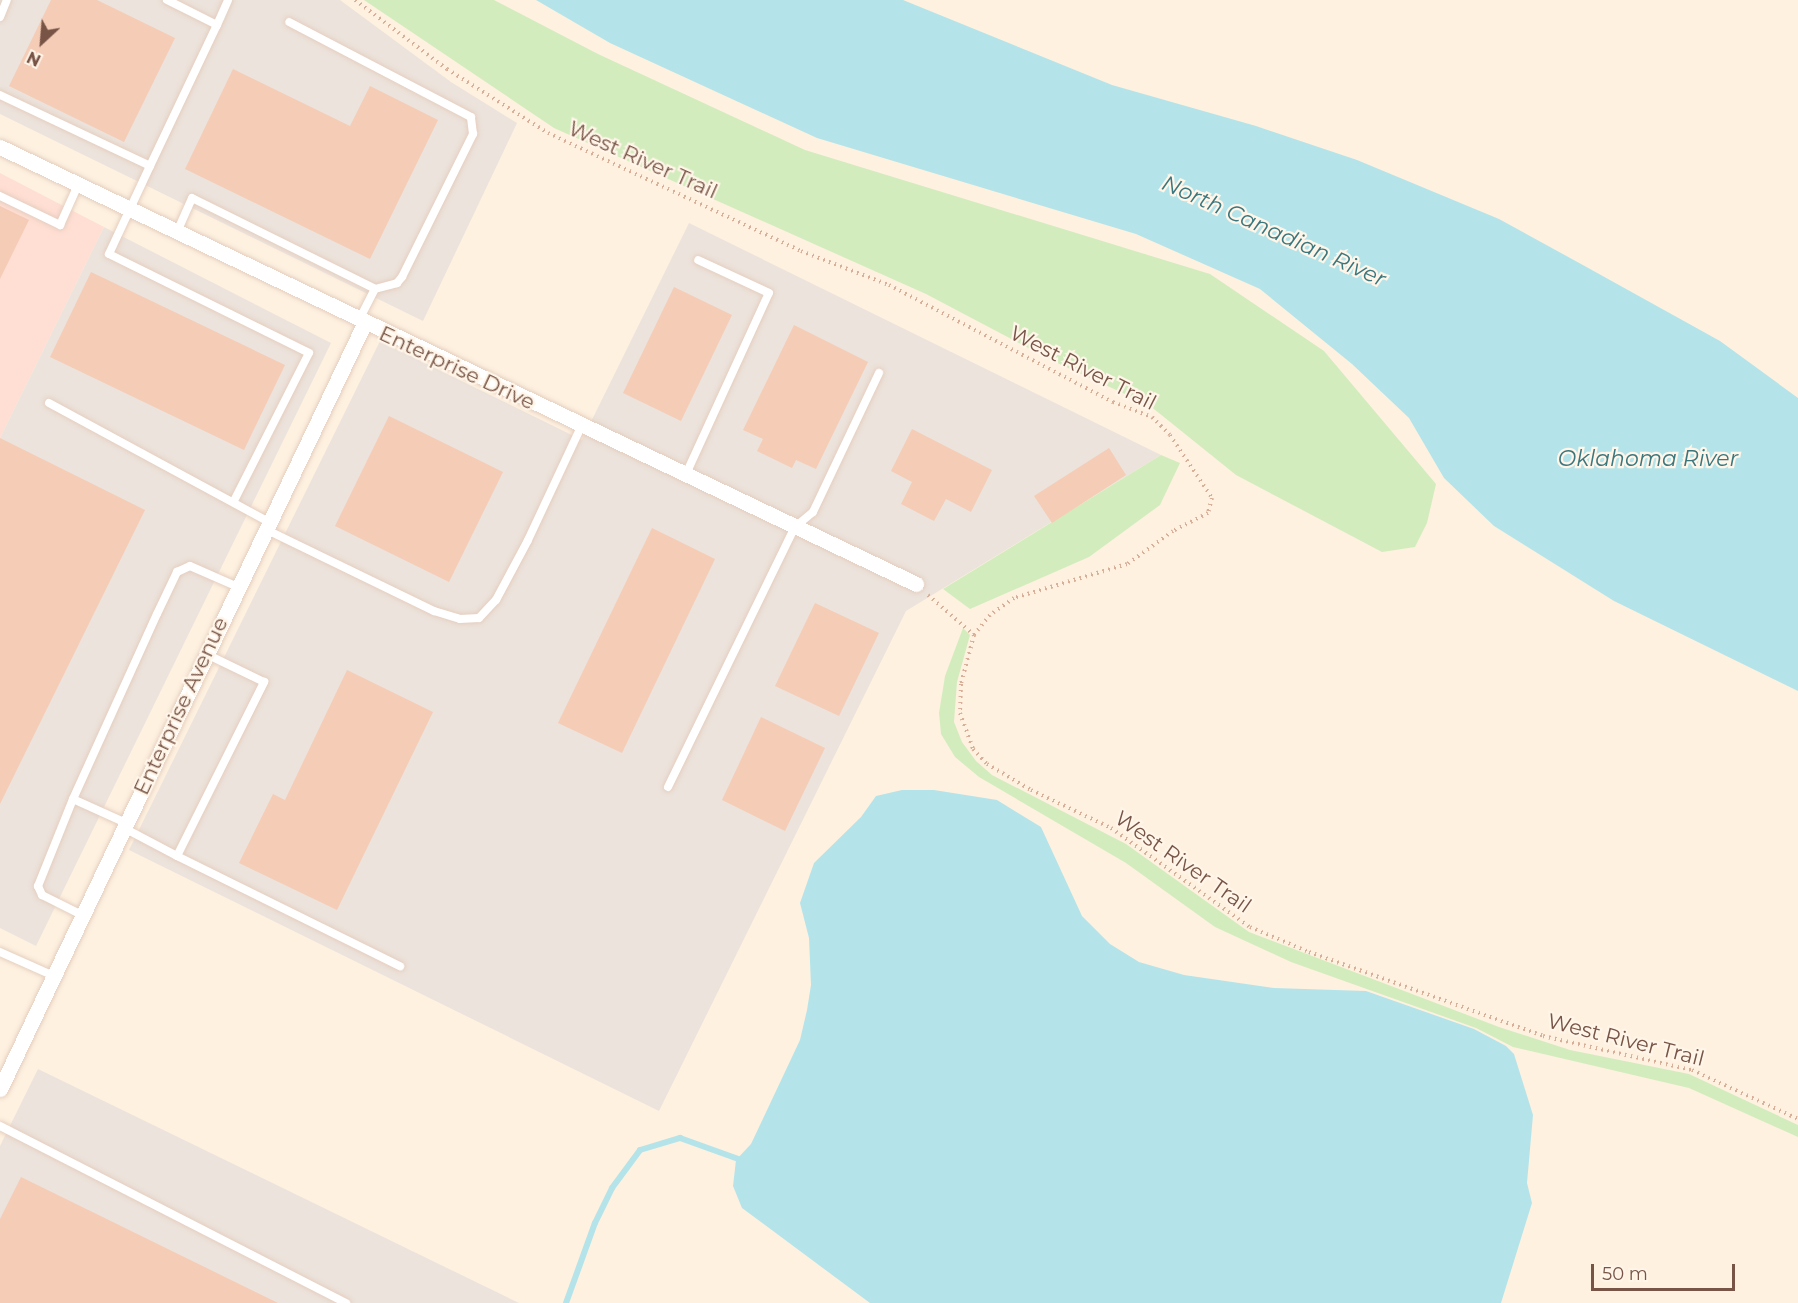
<!DOCTYPE html>
<style>
body{margin:0}
#map{position:relative;width:1798px;height:1303px;overflow:hidden;background:#fef1e0;font-family:Montserrat,sans-serif}
div>[style]{position:absolute}
.commercial>*{inset:0;background:#ffded3}
.industrial>*{inset:0;background:#ece3dc}
.green>*{inset:0;background:#d3ecbe}
.water>*{inset:0;background:#b4e4e9}
.stream>*{height:6px;margin:-3px;padding:0 3px;transform-origin:3px;border-radius:3px;background:#b4e4e9}
.building>*{inset:0;background:#f5ccb6}
.path>*{height:4px;margin-top:-2px;transform-origin:0;background:repeating-linear-gradient(90deg,#daaf99 0 1.5px,transparent 0 6px)}
.roads{filter:drop-shadow(0 0 2px #e5cebf) drop-shadow(0 0 2px #e5cebf)}
.lane>*{height:8px;margin:-4px;padding:0 4px;transform-origin:4px;border-radius:4px;background:#fff}
.street>*{height:15px;margin:-7.5px;padding:0 7.5px;transform-origin:7.5px;border-radius:7.5px;background:#fff}
span{translate:-50% -50%;white-space:nowrap;text-align:center;line-height:1.15;-webkit-text-stroke:4.5px #fff5e8;paint-order:stroke}
.street-label{font-size:21px;color:#775446}
.water-label{font-size:22px;color:#39767e;font-style:italic}
.north{position:absolute;left:12px;top:12px;width:60px;height:60px;-webkit-text-stroke:4px #fff5e8;paint-order:stroke;rotate:206deg;font-size:16px;font-weight:700;line-height:24px;text-align:center;color:#775446}
.north::after{content:'';display:block;margin:auto;width:21px;height:27px;background:#775446;clip-path:polygon(50% 0,100% 100%,50% 72%,0 100%)}
.scale{position:absolute;left:1591px;top:1264px;width:144px;height:27px;box-sizing:border-box;border:3px solid #775446;border-top:0;padding-left:8px;font-size:18px;line-height:21px;white-space:nowrap;color:#775446;-webkit-text-stroke:4px #fff5e8;paint-order:stroke}
</style>
<div id="map">
<div class="commercial">
<i style="clip-path:polygon(0 173px,104px 227px,0 438px)"></i>
</div>
<div class="industrial">
<i style="clip-path:polygon(0 0,340px 0,451px 82px,517px 123px,423px 321px,0 114px)"></i>
<i style="clip-path:polygon(689px 223px,1161px 455px,906px 611px,659px 1111px,129px 850px,380px 341px,582px 440px)"></i>
<i style="clip-path:polygon(104px 227px,331px 343px,36px 946px,0 928px,0 438px)"></i>
<i style="clip-path:polygon(38px 1069px,519px 1303px,0 1303px,0 1146px)"></i>
</div>
<div class="green">
<i style="clip-path:polygon(364px 0,494px 0,598px 54px,805px 150px,1210px 274px,1324px 351px,1436px 484px,1427px 523px,1415px 547px,1382px 552px,1236px 475px,1149px 405px,1053px 361px,926px 294px,554px 128px)"></i>
<i style="clip-path:polygon(1161px 455px,1180px 463px,1160px 505px,1089px 557px,970px 609px,943px 589px)"></i>
<i style="clip-path:polygon(963px 628px,970px 635px,957px 682px,954px 722px,962px 742px,976px 761px,992px 775px,1126px 844px,1249px 932px,1499px 1027px,1570px 1050px,1689px 1074px,1798px 1125px,1798px 1137px,1689px 1088px,1513px 1047px,1476px 1028px,1291px 962px,1215px 927px,1126px 863px,979px 777px,955px 757px,941px 734px,939px 713px,945px 676px)"></i>
</div>
<div class="water">
<i style="clip-path:polygon(536px 0,903px 0,1112px 85px,1256px 126px,1357px 160px,1499px 219px,1581px 264px,1720px 341px,1798px 398px,1798px 691px,1614px 601px,1494px 526px,1444px 478px,1409px 418px,1352px 364px,1260px 289px,1136px 234px,817px 138px,610px 43px)"></i>
<i style="clip-path:polygon(902px 790px,934px 790px,997px 800px,1041px 827px,1082px 916px,1110px 944px,1139px 962px,1184px 975px,1274px 988px,1366px 991px,1474px 1029px,1506px 1046px,1514px 1054px,1533px 1115px,1527px 1183px,1532px 1203px,1501px 1303px,870px 1303px,742px 1208px,733px 1186px,736px 1160px,751px 1144px,800px 1040px,807px 1010px,811px 985px,809px 938px,800px 903px,814px 863px,861px 817px,876px 796px)"></i>
</div>
<div class="stream">
<i style="left:566px;top:1303px;width:85px;rotate:-70.1deg"></i>
<i style="left:595px;top:1223px;width:39px;rotate:-64deg"></i>
<i style="left:612px;top:1188px;width:47px;rotate:-53.6deg"></i>
<i style="left:640px;top:1150px;width:42px;rotate:-16.7deg"></i>
<i style="left:680px;top:1138px;width:65px;rotate:19.8deg"></i>
</div>
<div class="building">
<i style="clip-path:polygon(51px 0,97px 0,175px 38px,124px 142px,9px 86px)"></i>
<i style="clip-path:polygon(233px 69px,350px 126px,370px 86px,438px 120px,370px 259px,185px 169px)"></i>
<i style="clip-path:polygon(0 206px,29px 220px,0 279px)"></i>
<i style="clip-path:polygon(91px 272px,285px 365px,244px 450px,50px 357px)"></i>
<i style="clip-path:polygon(674px 287px,732px 315px,681px 421px,623px 393px)"></i>
<i style="clip-path:polygon(794px 325px,868px 362px,816px 469px,796px 460px,792px 468px,757px 451px,763px 439px,743px 430px)"></i>
<i style="clip-path:polygon(389px 416px,503px 472px,449px 582px,335px 526px)"></i>
<i style="clip-path:polygon(912px 429px,992px 470px,971px 512px,946px 499px,934px 521px,901px 504px,912px 482px,891px 471px)"></i>
<i style="clip-path:polygon(0 438px,145px 510px,0 804px)"></i>
<i style="clip-path:polygon(1109px 448px,1126px 475px,1052px 523px,1034px 496px)"></i>
<i style="clip-path:polygon(652px 528px,715px 559px,622px 753px,558px 723px)"></i>
<i style="clip-path:polygon(815px 603px,879px 633px,839px 716px,775px 686px)"></i>
<i style="clip-path:polygon(347px 670px,433px 712px,337px 910px,239px 863px,273px 794px,285px 800px)"></i>
<i style="clip-path:polygon(761px 717px,825px 748px,785px 831px,722px 800px)"></i>
<i style="clip-path:polygon(21px 1177px,278px 1303px,0 1303px,0 1219px)"></i>
</div>
<div class="path">
<i style="left:355px;top:0;width:115px;rotate:36.9deg"></i>
<i style="left:447px;top:69px;width:120px;rotate:32.4deg"></i>
<i style="left:548px;top:133px;width:279px;rotate:25deg"></i>
<i style="left:801px;top:251px;width:94px;rotate:21.1deg"></i>
<i style="left:889px;top:285px;width:253px;rotate:27.6deg"></i>
<i style="left:1113px;top:402px;width:42px;rotate:21deg"></i>
<i style="left:1152px;top:417px;width:25px;rotate:45deg"></i>
<i style="left:1170px;top:435px;width:76px;rotate:56.3deg"></i>
<i style="left:1212px;top:498px;width:16px;rotate:105deg"></i>
<i style="left:1208px;top:513px;width:39px;rotate:153deg"></i>
<i style="left:1173px;top:531px;width:57px;rotate:144.3deg"></i>
<i style="left:1127px;top:564px;width:118px;rotate:163.3deg"></i>
<i style="left:1014px;top:598px;width:29px;rotate:145deg"></i>
<i style="left:990px;top:615px;width:26px;rotate:129deg"></i>
<i style="left:974px;top:635px;width:51px;rotate:104.9deg"></i>
<i style="left:961px;top:684px;width:29px;rotate:92deg"></i>
<i style="left:960px;top:713px;width:38px;rotate:70deg"></i>
<i style="left:973px;top:749px;width:21px;rotate:47deg"></i>
<i style="left:987px;top:764px;width:51px;rotate:30.6deg"></i>
<i style="left:1031px;top:790px;width:89px;rotate:25.4deg"></i>
<i style="left:1111px;top:828px;width:171px;rotate:35.5deg"></i>
<i style="left:1250px;top:927px;width:64px;rotate:23deg"></i>
<i style="left:1309px;top:952px;width:249px;rotate:19.7deg"></i>
<i style="left:1543px;top:1036px;width:153px;rotate:12.9deg"></i>
<i style="left:1692px;top:1070px;width:117px;rotate:24.8deg"></i>
<i style="left:928px;top:595px;width:61px;rotate:41deg"></i>
</div>
<div class="roads">
<div class="lane">
<i style="left:0;top:17px;width:18px;rotate:-68deg"></i>
<i style="left:217px;top:25px;width:27px;rotate:-66deg"></i>
<i style="left:0;top:95px;width:166px;rotate:25.3deg"></i>
<i style="left:150px;top:166px;width:97px;rotate:115deg"></i>
<i style="left:109px;top:254px;width:223px;rotate:26.3deg"></i>
<i style="left:309px;top:353px;width:166px;rotate:116.9deg"></i>
<i style="left:150px;top:166px;width:156px;rotate:-64.6deg"></i>
<i style="left:217px;top:25px;width:56px;rotate:-153.4deg"></i>
<i style="left:0;top:196px;width:67px;rotate:25.8deg"></i>
<i style="left:60px;top:225px;width:44px;rotate:-65.8deg"></i>
<i style="left:177px;top:232px;width:37px;rotate:-66deg"></i>
<i style="left:192px;top:198px;width:204px;rotate:26.4deg"></i>
<i style="left:375px;top:289px;width:23px;rotate:-15deg"></i>
<i style="left:397px;top:283px;width:8px;rotate:-50deg"></i>
<i style="left:402px;top:277px;width:160px;rotate:-63.6deg"></i>
<i style="left:473px;top:134px;width:17px;rotate:-97deg"></i>
<i style="left:471px;top:117px;width:205px;rotate:-152.4deg"></i>
<i style="left:359px;top:320px;width:35px;rotate:-63deg"></i>
<i style="left:49px;top:403px;width:250px;rotate:28.4deg"></i>
<i style="left:686px;top:474px;width:199px;rotate:-65.4deg"></i>
<i style="left:769px;top:293px;width:78px;rotate:-155.1deg"></i>
<i style="left:265px;top:529px;width:188px;rotate:25.9deg"></i>
<i style="left:434px;top:611px;width:27px;rotate:17deg"></i>
<i style="left:460px;top:619px;width:19px;rotate:-3deg"></i>
<i style="left:479px;top:618px;width:25px;rotate:-47deg"></i>
<i style="left:496px;top:600px;width:68px;rotate:-61.9deg"></i>
<i style="left:528px;top:540px;width:125px;rotate:-64.9deg"></i>
<i style="left:668px;top:787px;width:289px;rotate:-64deg"></i>
<i style="left:795px;top:527px;width:23px;rotate:-40deg"></i>
<i style="left:813px;top:512px;width:154px;rotate:-64.6deg"></i>
<i style="left:73px;top:799px;width:94px;rotate:111.9deg"></i>
<i style="left:38px;top:886px;width:10px;rotate:66deg"></i>
<i style="left:42px;top:895px;width:45px;rotate:26.6deg"></i>
<i style="left:126px;top:823px;width:58px;rotate:-155.6deg"></i>
<i style="left:73px;top:799px;width:203px;rotate:-65.6deg"></i>
<i style="left:157px;top:614px;width:47px;rotate:-64.5deg"></i>
<i style="left:177px;top:572px;width:14px;rotate:-25deg"></i>
<i style="left:190px;top:566px;width:52px;rotate:23.6deg"></i>
<i style="left:124px;top:828px;width:60px;rotate:27.8deg"></i>
<i style="left:177px;top:856px;width:195px;rotate:-63.4deg"></i>
<i style="left:264px;top:682px;width:64px;rotate:-154.2deg"></i>
<i style="left:177px;top:856px;width:249px;rotate:26.3deg"></i>
<i style="left:0;top:952px;width:59px;rotate:24deg"></i>
<i style="left:0;top:1126px;width:389px;rotate:27.1deg"></i>
</div>
<div class="street">
<i style="left:0;top:147px;width:1015px;rotate:25.5deg"></i>
<i style="left:0;top:1089px;width:847px;rotate:-64.55deg"></i>
</div>
</div>
<div class="street-label">
<span style="left:643px;top:160px;rotate:24deg">West River Trail</span>
<span style="left:457px;top:368px;rotate:25deg">Enterprise Drive</span>
<span style="left:1083px;top:368px;rotate:27deg">West River Trail</span>
<span style="left:181px;top:706px;rotate:-65deg">Enterprise Avenue</span>
<span style="left:1183px;top:862px;rotate:35deg">West River Trail</span>
<span style="left:1626px;top:1040px;rotate:14deg">West River Trail</span>
</div>
<div class="water-label">
<span style="left:1274px;top:231px;rotate:24deg">North Canadian River</span>
<span style="left:1648px;top:459px">Oklahoma River</span>
</div>
<div class="north">N</div>
<div class="scale">50 m</div>
</div>
